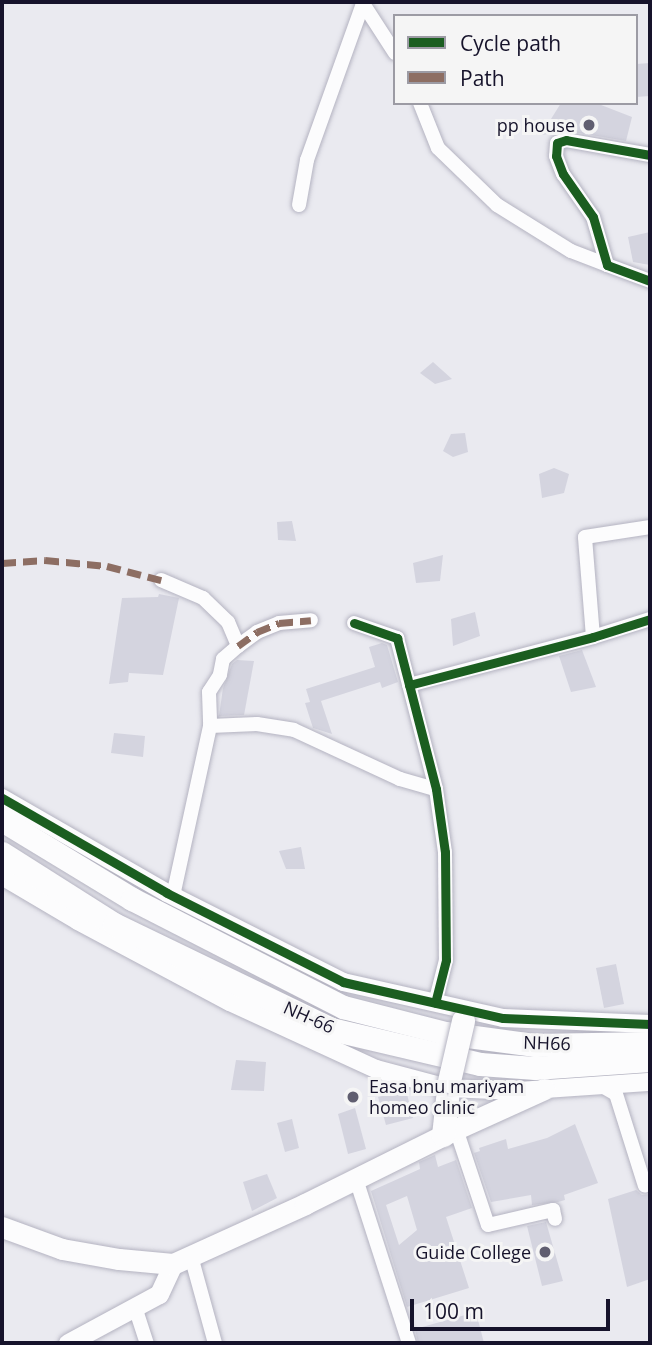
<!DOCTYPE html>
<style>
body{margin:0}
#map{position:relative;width:652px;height:1345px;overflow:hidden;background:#eaeaf0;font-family:"Open Sans",sans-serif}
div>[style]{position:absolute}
.building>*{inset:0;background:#d4d4df}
.roads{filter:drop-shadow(0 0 2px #b4b3c1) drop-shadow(0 0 2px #b4b3c1)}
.minor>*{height:14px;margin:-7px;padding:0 7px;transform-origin:7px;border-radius:7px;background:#fcfcfd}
.tertiary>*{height:18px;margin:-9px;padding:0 9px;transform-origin:9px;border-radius:9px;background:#fcfcfd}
.secondary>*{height:19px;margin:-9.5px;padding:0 9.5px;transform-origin:9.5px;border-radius:9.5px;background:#fcfcfd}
.primary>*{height:21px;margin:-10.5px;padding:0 10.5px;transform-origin:10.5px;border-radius:10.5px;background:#fcfcfd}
.trunk>*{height:23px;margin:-11.5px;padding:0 11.5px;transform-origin:11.5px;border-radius:11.5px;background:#fcfcfd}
.bridges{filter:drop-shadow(0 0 2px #b4b3c1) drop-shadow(0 0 2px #b4b3c1)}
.trunk-bridge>*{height:23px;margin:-11.5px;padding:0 11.5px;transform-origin:11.5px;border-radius:11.5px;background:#fcfcfd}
.quiet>*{height:7px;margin-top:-3.5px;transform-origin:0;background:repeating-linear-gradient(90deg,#8d6e63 0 14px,transparent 0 21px)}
.cycleway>*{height:9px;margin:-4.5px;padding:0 4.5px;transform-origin:4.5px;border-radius:4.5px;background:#1b5e20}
.dots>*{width:19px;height:19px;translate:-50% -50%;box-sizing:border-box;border:4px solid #f5f5f5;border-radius:50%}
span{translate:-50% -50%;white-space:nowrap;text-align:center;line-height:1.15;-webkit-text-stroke:6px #f5f5f5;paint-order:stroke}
.poi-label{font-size:18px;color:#16132b}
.right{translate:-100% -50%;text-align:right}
.left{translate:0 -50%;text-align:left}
.street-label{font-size:18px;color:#16132b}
.frame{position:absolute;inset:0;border:4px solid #16132b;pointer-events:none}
.legend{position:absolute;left:393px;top:14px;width:245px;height:91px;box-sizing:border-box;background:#f5f5f5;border:2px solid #9c9ba4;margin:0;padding:9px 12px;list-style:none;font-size:21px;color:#16132b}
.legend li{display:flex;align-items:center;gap:14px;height:35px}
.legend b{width:35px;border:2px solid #9c9ba4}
.scale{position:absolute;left:410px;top:1299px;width:200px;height:32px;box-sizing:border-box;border:4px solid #16132b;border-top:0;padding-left:9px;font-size:21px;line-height:24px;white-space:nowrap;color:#16132b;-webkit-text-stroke:5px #f5f5f5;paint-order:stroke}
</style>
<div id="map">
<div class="building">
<i style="clip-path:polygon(650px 63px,650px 96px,636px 97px,636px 64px)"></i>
<i style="clip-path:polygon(561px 103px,596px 103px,632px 117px,626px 141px,568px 131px,541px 135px)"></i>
<i style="clip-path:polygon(650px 232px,650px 265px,633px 262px,628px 237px)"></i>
<i style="clip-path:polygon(433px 362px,452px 379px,435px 384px,420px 373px)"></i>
<i style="clip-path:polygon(465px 433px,468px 452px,453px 457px,443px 451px,451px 434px)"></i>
<i style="clip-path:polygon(554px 468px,569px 474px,564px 493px,542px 498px,539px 474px)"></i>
<i style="clip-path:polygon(292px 521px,296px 541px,278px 540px,277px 522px)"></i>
<i style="clip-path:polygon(443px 555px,440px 581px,416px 583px,413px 563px)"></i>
<i style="clip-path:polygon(159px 594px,179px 598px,163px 675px,129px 673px,128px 682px,109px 684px,122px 598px,158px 597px)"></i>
<i style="clip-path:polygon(475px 612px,480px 636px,453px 646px,451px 619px)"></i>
<i style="clip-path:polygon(382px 643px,387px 645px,398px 682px,382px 688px,380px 682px,321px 701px,332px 734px,313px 728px,305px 703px,310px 702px,306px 689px,375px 667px,369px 647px)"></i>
<i style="clip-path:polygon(582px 650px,596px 687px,571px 692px,559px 656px)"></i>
<i style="clip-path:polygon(237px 660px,254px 661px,244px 715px,219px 716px,223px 688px,232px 664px)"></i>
<i style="clip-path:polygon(114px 733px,145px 736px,143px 757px,111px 753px)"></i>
<i style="clip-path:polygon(301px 847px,305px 869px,286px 869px,279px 851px)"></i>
<i style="clip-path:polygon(616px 964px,624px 1004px,604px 1008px,596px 968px)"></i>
<i style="clip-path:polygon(236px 1060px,266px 1062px,264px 1091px,231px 1090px)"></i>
<i style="clip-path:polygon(406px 1090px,413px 1118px,386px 1125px,378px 1097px)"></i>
<i style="clip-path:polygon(355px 1108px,366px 1149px,348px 1154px,338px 1114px)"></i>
<i style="clip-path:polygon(292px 1119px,299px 1148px,285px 1152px,277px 1123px)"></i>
<i style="clip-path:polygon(575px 1124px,598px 1183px,564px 1195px,565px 1200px,558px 1202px,532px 1205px,531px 1195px,491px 1202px,474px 1153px,480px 1151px,479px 1148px,506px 1139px,508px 1149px,547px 1138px)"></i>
<i style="clip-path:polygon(evenodd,435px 1155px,438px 1167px,456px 1160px,472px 1208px,446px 1217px,469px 1288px,407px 1307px,371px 1191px,420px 1169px,419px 1162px,435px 1155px,407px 1196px,417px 1230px,399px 1245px,386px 1205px,407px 1196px)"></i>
<i style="clip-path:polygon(267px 1174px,277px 1198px,252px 1211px,243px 1182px)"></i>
<i style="clip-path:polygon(636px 1190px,642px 1195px,650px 1194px,650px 1279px,627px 1287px,608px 1199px)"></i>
<i style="clip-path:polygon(546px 1222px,563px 1281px,542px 1286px,527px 1226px)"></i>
<i style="clip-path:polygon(476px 1312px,484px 1343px,418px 1343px,415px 1329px)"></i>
</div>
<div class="roads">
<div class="minor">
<i style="left:362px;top:2px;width:61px;rotate:57.1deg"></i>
<i style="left:420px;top:103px;width:48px;rotate:68.2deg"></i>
<i style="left:438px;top:148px;width:82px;rotate:44deg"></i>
<i style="left:497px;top:205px;width:87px;rotate:31.9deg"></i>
<i style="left:571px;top:251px;width:39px;rotate:21deg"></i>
<i style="left:650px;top:155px;width:85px;rotate:-169.9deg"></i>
<i style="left:566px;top:140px;width:9px;rotate:162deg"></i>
<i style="left:557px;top:143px;width:13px;rotate:94deg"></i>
<i style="left:556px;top:156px;width:19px;rotate:69deg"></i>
<i style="left:563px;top:174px;width:52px;rotate:55.1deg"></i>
<i style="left:593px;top:217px;width:50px;rotate:73.7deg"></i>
<i style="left:607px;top:265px;width:46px;rotate:20.4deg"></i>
<i style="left:299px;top:205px;width:46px;rotate:-79.9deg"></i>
<i style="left:307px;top:160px;width:164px;rotate:-70.3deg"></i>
<i style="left:161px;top:580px;width:46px;rotate:23.2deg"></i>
<i style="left:203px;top:598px;width:35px;rotate:44deg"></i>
<i style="left:228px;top:622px;width:26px;rotate:67deg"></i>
<i style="left:238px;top:646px;width:20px;rotate:139deg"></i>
<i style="left:223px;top:659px;width:16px;rotate:101deg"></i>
<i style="left:220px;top:675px;width:20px;rotate:123deg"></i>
<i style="left:209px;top:692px;width:34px;rotate:88deg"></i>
<i style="left:354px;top:623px;width:46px;rotate:19.2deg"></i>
<i style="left:397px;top:638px;width:156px;rotate:75.5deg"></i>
<i style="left:436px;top:789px;width:64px;rotate:81.9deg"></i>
<i style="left:445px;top:852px;width:108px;rotate:89.5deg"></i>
<i style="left:446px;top:960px;width:44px;rotate:104.3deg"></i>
<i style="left:593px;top:637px;width:100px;rotate:-94.6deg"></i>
<i style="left:585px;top:537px;width:66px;rotate:-8.7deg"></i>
<i style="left:238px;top:646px;width:24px;rotate:-36deg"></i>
<i style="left:257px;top:632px;width:24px;rotate:-22deg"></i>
<i style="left:279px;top:623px;width:32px;rotate:-5deg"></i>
<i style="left:409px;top:685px;width:190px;rotate:-14.6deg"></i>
<i style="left:593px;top:637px;width:60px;rotate:-17.5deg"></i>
<i style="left:173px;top:896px;width:174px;rotate:-77.7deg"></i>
<i style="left:210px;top:726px;width:47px;rotate:-2.4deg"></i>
<i style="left:257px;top:724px;width:37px;rotate:9deg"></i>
<i style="left:294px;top:730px;width:117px;rotate:24.8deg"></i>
<i style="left:400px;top:779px;width:37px;rotate:16deg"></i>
<i style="left:602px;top:1086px;width:16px;rotate:30deg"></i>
<i style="left:616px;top:1094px;width:96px;rotate:72.5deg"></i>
<i style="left:456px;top:1129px;width:101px;rotate:71.6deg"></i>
<i style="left:488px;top:1225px;width:67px;rotate:-13deg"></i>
<i style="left:553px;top:1210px;width:9px;rotate:77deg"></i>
<i style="left:356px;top:1179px;width:172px;rotate:72.1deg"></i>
<i style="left:191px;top:1256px;width:90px;rotate:74.6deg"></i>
<i style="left:135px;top:1307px;width:38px;rotate:72deg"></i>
</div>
<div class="tertiary">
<i style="left:2px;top:798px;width:190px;rotate:29.9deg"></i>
<i style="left:167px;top:893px;width:197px;rotate:26.8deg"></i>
<i style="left:343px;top:982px;width:164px;rotate:12.7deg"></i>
<i style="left:503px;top:1018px;width:147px;rotate:2.3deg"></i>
<i style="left:2px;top:876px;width:88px;rotate:30.6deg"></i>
<i style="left:78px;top:921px;width:172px;rotate:28.1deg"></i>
<i style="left:230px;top:1002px;width:161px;rotate:24.7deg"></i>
<i style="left:376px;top:1069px;width:74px;rotate:14.8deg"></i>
<i style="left:448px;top:1088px;width:69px;rotate:2.5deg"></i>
<i style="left:517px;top:1091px;width:133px;rotate:-3.9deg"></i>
</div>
<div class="secondary">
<i style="left:68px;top:1343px;width:103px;rotate:-28.3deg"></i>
<i style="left:159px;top:1294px;width:33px;rotate:-65deg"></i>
</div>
<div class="primary">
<i style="left:2px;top:1227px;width:64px;rotate:20.1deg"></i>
<i style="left:62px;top:1249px;width:58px;rotate:10deg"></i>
<i style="left:119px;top:1259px;width:54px;rotate:5.3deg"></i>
<i style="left:173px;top:1264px;width:145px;rotate:-24.4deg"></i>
<i style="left:305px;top:1204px;width:169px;rotate:-26.4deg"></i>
<i style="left:456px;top:1129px;width:97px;rotate:-24.4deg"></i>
</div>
<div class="trunk">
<i style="left:2px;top:820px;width:152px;rotate:31.3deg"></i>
<i style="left:132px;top:899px;width:237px;rotate:27.1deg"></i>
<i style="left:343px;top:1007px;width:105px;rotate:14.3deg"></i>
<i style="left:445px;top:1033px;width:91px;rotate:7.6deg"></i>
<i style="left:535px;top:1045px;width:115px;rotate:-1deg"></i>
<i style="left:2px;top:853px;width:133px;rotate:32.4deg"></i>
<i style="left:114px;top:924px;width:241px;rotate:25.8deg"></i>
<i style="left:331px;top:1029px;width:153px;rotate:13.2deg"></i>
<i style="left:480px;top:1064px;width:55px;rotate:4.2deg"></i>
<i style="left:535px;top:1068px;width:115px;rotate:-4deg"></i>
<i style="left:443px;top:1135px;width:54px;rotate:-83.7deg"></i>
</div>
</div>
<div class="bridges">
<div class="trunk-bridge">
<i style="left:449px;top:1081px;width:62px;rotate:-76.9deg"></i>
</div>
</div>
<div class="quiet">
<i style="left:2px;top:563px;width:43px;rotate:-4deg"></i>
<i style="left:45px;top:560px;width:62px;rotate:5.5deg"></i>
<i style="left:107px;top:566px;width:56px;rotate:14.5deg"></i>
<i style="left:238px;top:646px;width:24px;rotate:-36deg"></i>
<i style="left:257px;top:632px;width:24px;rotate:-22deg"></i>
<i style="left:279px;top:623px;width:32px;rotate:-5deg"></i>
</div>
<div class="cycleway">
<i style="left:650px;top:155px;width:85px;rotate:-169.9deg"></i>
<i style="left:566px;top:140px;width:9px;rotate:162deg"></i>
<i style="left:557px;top:143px;width:13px;rotate:94deg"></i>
<i style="left:556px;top:156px;width:19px;rotate:69deg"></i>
<i style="left:563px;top:174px;width:52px;rotate:55.1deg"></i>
<i style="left:593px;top:217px;width:50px;rotate:73.7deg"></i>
<i style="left:607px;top:265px;width:46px;rotate:20.4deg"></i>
<i style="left:354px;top:623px;width:46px;rotate:19.2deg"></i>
<i style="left:397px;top:638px;width:156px;rotate:75.5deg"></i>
<i style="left:436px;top:789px;width:64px;rotate:81.9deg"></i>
<i style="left:445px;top:852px;width:108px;rotate:89.5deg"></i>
<i style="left:446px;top:960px;width:44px;rotate:104.3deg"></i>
<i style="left:409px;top:685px;width:190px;rotate:-14.6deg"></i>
<i style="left:593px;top:637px;width:60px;rotate:-17.5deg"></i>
<i style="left:2px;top:798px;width:190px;rotate:29.9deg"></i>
<i style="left:167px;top:893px;width:197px;rotate:26.8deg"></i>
<i style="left:343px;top:982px;width:164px;rotate:12.7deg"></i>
<i style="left:503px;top:1018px;width:147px;rotate:2.3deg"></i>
</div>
<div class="dots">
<i style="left:589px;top:125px;background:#605e70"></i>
<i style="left:353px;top:1097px;background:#605e70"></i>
<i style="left:545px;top:1252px;background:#605e70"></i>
</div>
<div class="poi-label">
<span class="right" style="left:575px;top:125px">pp house</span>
<span class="left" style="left:369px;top:1097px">Easa bnu mariyam<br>homeo clinic</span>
<span class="right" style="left:531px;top:1252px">Guide College</span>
</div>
<div class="street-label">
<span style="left:309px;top:1017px;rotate:24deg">NH-66</span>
<span style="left:547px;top:1043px;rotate:2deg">NH66</span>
</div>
<div class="frame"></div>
<ul class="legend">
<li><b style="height:9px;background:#1b5e20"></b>Cycle path</li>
<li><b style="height:9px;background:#8d6e63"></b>Path</li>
</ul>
<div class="scale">100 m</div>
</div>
